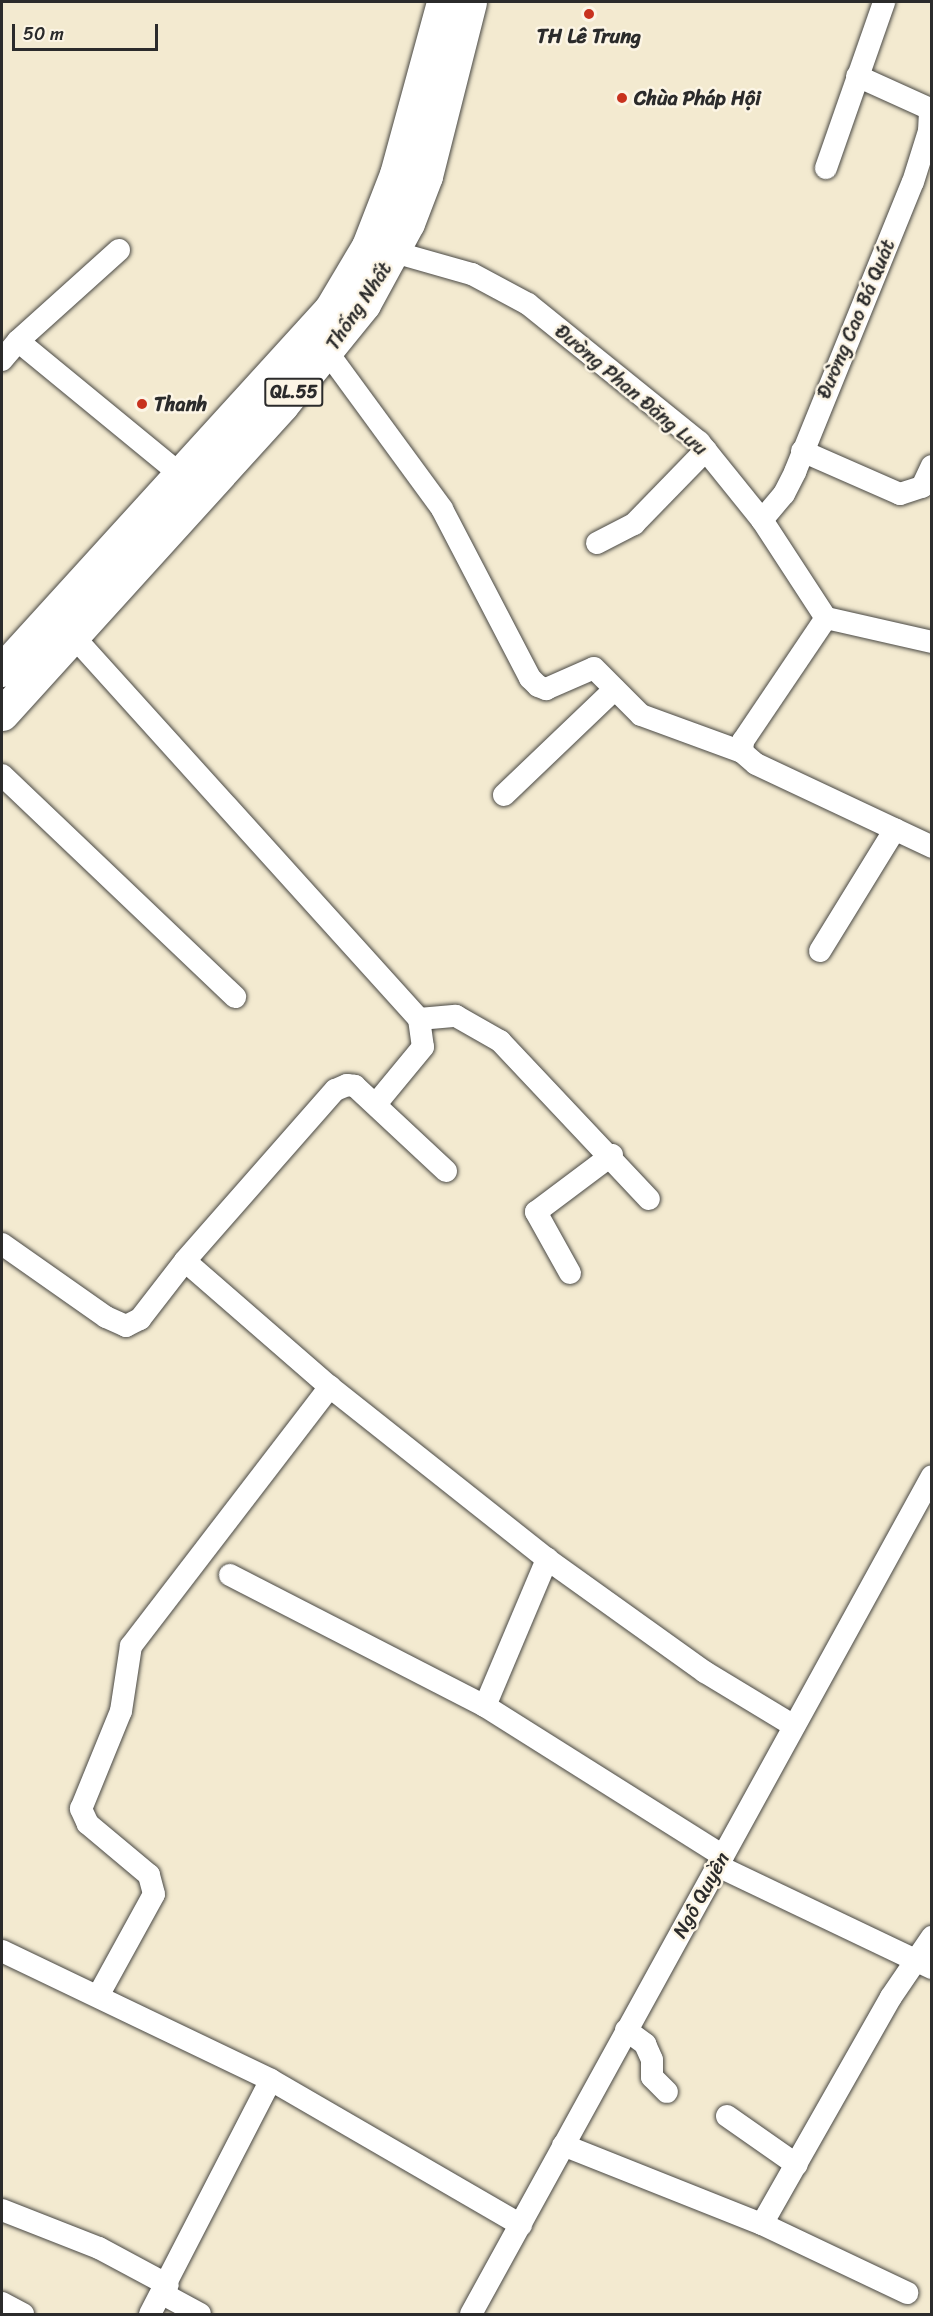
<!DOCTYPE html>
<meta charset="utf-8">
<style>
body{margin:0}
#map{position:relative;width:933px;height:2316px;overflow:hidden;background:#f3ead0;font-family:Sriracha,sans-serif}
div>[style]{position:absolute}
.roads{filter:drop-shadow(0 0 2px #494844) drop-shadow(0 0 2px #494844)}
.minor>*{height:22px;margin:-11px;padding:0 11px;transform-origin:11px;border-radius:11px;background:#fff}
.highway>*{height:33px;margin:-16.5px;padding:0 16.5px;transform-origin:16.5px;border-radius:16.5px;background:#fff}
.dots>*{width:16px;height:16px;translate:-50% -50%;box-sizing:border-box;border:3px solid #fcf5e5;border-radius:50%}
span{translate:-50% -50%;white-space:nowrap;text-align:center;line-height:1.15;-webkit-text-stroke:5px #fcf5e5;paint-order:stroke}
.shield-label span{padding:2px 4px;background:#fcf5e5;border:2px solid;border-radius:4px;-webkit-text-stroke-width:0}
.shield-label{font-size:18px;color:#2b2b2b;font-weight:700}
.poi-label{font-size:20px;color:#2b2b2b;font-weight:700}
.left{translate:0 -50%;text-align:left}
.street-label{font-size:20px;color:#2b2b2b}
.frame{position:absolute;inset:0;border:3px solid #2b2b2b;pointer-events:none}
.scale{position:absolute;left:12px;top:24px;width:146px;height:27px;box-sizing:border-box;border:3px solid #2b2b2b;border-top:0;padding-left:8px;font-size:18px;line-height:21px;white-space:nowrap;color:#2b2b2b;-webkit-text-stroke:4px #fcf5e5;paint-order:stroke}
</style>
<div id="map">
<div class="roads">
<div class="minor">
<i style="left:826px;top:168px;width:176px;rotate:-70.7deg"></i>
<i style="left:119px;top:250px;width:136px;rotate:138deg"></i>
<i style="left:18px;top:341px;width:210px;rotate:39.4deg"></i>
<i style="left:394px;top:252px;width:81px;rotate:15.8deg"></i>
<i style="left:472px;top:274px;width:64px;rotate:28.2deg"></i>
<i style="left:528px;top:304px;width:220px;rotate:38.9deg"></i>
<i style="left:699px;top:442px;width:100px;rotate:51.1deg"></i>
<i style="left:762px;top:520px;width:117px;rotate:56.9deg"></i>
<i style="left:826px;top:618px;width:148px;rotate:124deg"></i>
<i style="left:743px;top:741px;width:11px;rotate:95deg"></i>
<i style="left:742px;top:752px;width:18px;rotate:41deg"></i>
<i style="left:756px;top:764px;width:195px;rotate:25.2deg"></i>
<i style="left:328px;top:353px;width:193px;rotate:53.8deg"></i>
<i style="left:442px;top:509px;width:191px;rotate:62.5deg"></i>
<i style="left:530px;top:678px;width:11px;rotate:45deg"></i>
<i style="left:538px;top:686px;width:9px;rotate:21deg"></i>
<i style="left:546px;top:689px;width:52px;rotate:-23.6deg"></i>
<i style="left:594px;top:668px;width:66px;rotate:45deg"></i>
<i style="left:641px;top:715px;width:108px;rotate:20.1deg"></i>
<i style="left:2px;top:360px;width:25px;rotate:-50deg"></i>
<i style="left:802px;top:451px;width:107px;rotate:23.7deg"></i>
<i style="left:900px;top:494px;width:23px;rotate:-18deg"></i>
<i style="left:922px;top:487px;width:23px;rotate:-65deg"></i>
<i style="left:762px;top:520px;width:34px;rotate:-50deg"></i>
<i style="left:784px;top:494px;width:25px;rotate:-63deg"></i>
<i style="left:795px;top:472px;width:313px;rotate:-67.9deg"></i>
<i style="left:913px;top:182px;width:53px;rotate:-72.6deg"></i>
<i style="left:929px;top:131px;width:22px;rotate:-87deg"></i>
<i style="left:930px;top:109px;width:80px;rotate:-155.7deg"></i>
<i style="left:597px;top:543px;width:42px;rotate:-27.2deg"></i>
<i style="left:634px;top:524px;width:103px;rotate:-45.8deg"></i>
<i style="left:826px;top:618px;width:109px;rotate:12.8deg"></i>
<i style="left:74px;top:637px;width:515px;rotate:47.91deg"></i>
<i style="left:419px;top:1019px;width:28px;rotate:82deg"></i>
<i style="left:423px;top:1047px;width:74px;rotate:129.5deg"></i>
<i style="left:2px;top:775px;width:322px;rotate:43.6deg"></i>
<i style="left:504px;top:795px;width:153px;rotate:-43.7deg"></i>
<i style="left:820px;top:951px;width:143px;rotate:-58.4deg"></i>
<i style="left:419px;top:1019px;width:37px;rotate:-5deg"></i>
<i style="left:456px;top:1016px;width:51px;rotate:29.6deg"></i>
<i style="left:500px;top:1041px;width:217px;rotate:46.7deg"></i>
<i style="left:446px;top:1171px;width:125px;rotate:-137deg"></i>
<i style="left:355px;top:1086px;width:8px;rotate:-173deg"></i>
<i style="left:347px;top:1085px;width:13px;rotate:157deg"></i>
<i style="left:335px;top:1090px;width:227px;rotate:131.3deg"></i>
<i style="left:185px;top:1261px;width:192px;rotate:41deg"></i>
<i style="left:330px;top:1387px;width:277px;rotate:38.4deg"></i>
<i style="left:547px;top:1559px;width:194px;rotate:35.6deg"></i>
<i style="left:705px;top:1672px;width:104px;rotate:31.2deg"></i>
<i style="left:2px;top:1244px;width:127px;rotate:35.1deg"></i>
<i style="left:106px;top:1317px;width:22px;rotate:24deg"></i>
<i style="left:126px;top:1326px;width:16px;rotate:-27deg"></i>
<i style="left:140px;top:1319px;width:73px;rotate:-52.2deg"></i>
<i style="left:570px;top:1273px;width:70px;rotate:-119.1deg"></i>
<i style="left:536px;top:1212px;width:95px;rotate:-36.9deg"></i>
<i style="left:230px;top:1575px;width:287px;rotate:27.2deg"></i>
<i style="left:485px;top:1706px;width:281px;rotate:32.2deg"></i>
<i style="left:485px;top:1706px;width:160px;rotate:-67.1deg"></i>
<i style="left:718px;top:1866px;width:237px;rotate:25.5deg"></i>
<i style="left:2px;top:1951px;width:298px;rotate:25.6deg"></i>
<i style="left:271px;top:2080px;width:289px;rotate:30.1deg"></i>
<i style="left:98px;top:1996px;width:116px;rotate:-61.2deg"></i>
<i style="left:154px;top:1894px;width:20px;rotate:-105deg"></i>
<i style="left:149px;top:1875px;width:80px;rotate:-140.1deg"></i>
<i style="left:88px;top:1824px;width:17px;rotate:-115deg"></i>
<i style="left:81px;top:1809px;width:106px;rotate:-67.8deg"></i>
<i style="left:121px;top:1711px;width:66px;rotate:-81.3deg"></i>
<i style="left:131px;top:1646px;width:327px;rotate:-52.5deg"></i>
<i style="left:626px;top:2030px;width:24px;rotate:36deg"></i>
<i style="left:645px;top:2044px;width:17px;rotate:66deg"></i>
<i style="left:652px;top:2060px;width:17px;rotate:90deg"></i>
<i style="left:652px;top:2077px;width:21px;rotate:45deg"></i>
<i style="left:727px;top:2116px;width:85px;rotate:35deg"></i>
<i style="left:563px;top:2145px;width:214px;rotate:21.7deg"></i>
<i style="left:762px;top:2224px;width:161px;rotate:25.4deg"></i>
<i style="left:2px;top:2210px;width:104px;rotate:21.4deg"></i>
<i style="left:99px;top:2248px;width:78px;rotate:28.2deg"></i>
<i style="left:762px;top:2224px;width:261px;rotate:-60.4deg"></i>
<i style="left:891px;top:1997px;width:73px;rotate:-55.7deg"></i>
<i style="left:163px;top:2294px;width:42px;rotate:28.4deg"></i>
<i style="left:2px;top:2303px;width:24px;rotate:28deg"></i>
<i style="left:150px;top:2314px;width:263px;rotate:-62.7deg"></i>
<i style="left:471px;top:2314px;width:956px;rotate:-61.18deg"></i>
</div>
<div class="highway">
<i style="left:2px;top:670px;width:487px;rotate:-47.7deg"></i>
<i style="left:330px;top:310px;width:74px;rotate:-59.3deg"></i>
<i style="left:368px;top:246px;width:77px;rotate:-68.7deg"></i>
<i style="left:396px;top:174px;width:178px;rotate:-74.7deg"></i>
<i style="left:2px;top:714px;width:417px;rotate:-47.8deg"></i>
<i style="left:282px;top:405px;width:130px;rotate:-50.9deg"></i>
<i style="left:364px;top:304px;width:92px;rotate:-61.5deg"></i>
<i style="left:408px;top:223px;width:50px;rotate:-69deg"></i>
<i style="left:426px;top:176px;width:179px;rotate:-75.8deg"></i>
</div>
</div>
<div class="dots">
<i style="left:589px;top:14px;background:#c8321e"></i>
<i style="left:622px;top:98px;background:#c8321e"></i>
<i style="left:142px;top:404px;background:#c8321e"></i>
</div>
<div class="shield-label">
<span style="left:294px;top:392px">QL.55</span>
</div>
<div class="poi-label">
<span style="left:589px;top:36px">TH Lê Trung</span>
<span class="left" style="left:634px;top:98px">Chùa Pháp Hội</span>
<span class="left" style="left:154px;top:404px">Thanh</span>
</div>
<div class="street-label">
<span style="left:359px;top:306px;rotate:-56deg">Thống Nhất</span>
<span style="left:856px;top:319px;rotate:-67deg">Đường Cao Bá Quát</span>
<span style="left:631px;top:390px;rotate:40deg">Đường Phan Đăng Lưu</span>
<span style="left:701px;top:1895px;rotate:-61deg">Ngô Quyền</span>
</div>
<div class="frame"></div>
<div class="scale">50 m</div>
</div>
